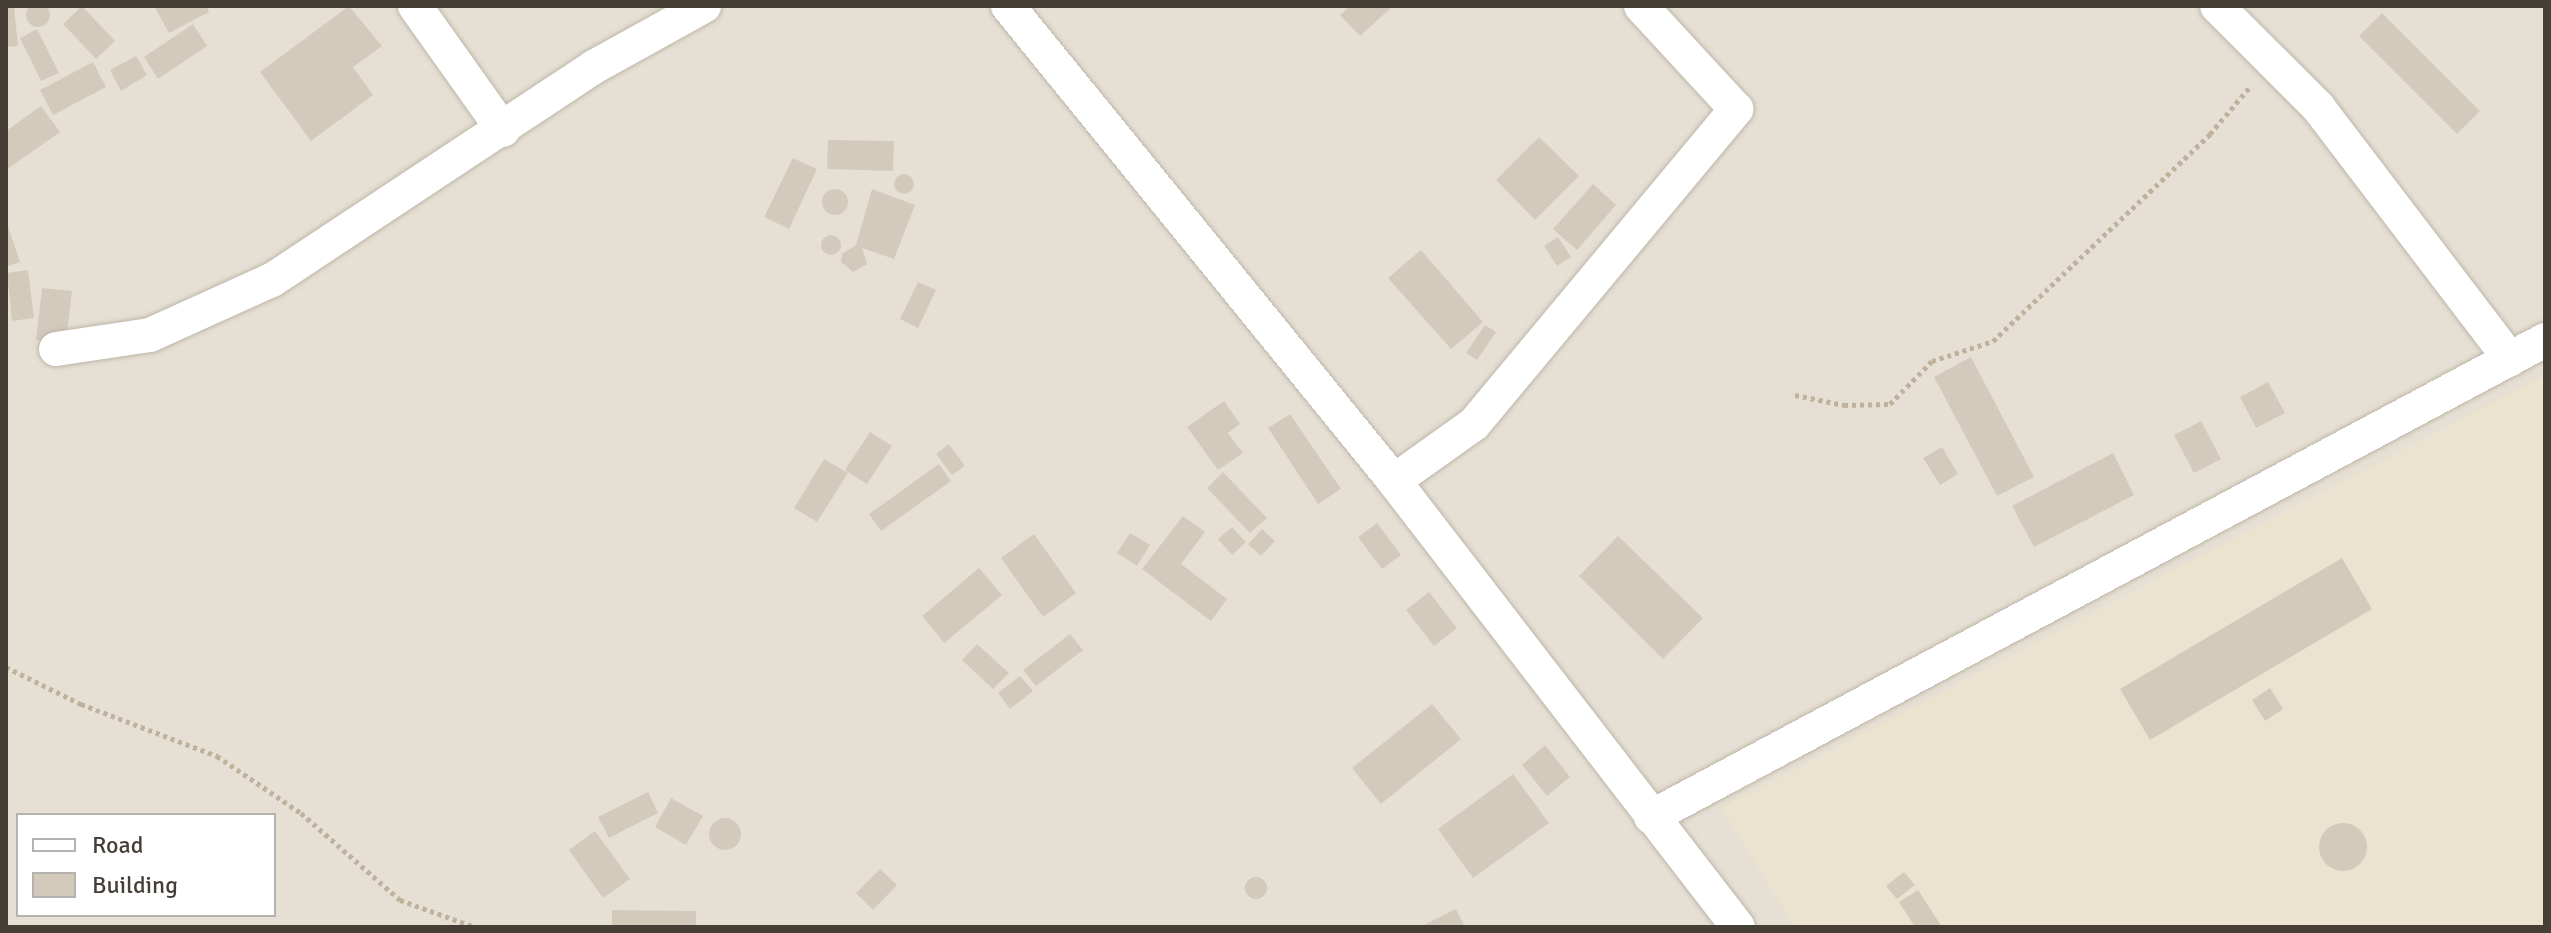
<!DOCTYPE html>
<style>
body{margin:0}
#map{position:relative;width:2551px;height:933px;overflow:hidden;background:#f3efe6;font-family:Signika,sans-serif}
div>[style]{position:absolute}
.residential>*{inset:0;background:#e6e0d4}
.education>*{inset:0;background:#ebe3d0}
.building>*{inset:0;background:#d4cabc}
.round{border-radius:50%}
.path>*{height:5px;margin-top:-2.5px;transform-origin:0;background:repeating-linear-gradient(90deg,#bfb19b 0 4px,transparent 0 8px)}
.roads{filter:drop-shadow(0 0 2px #beb6a9) drop-shadow(0 0 2px #beb6a9)}
.minor>*{height:34px;margin:-17px;padding:0 17px;transform-origin:17px;border-radius:17px;background:#fff}
span{translate:-50% -50%;white-space:nowrap;text-align:center;line-height:1.15;-webkit-text-stroke:6px #fff;paint-order:stroke}
.frame{position:absolute;inset:0;border:8px solid #453f36;pointer-events:none}
.legend{position:absolute;left:16px;top:813px;width:260px;height:104px;box-sizing:border-box;background:#fff;border:2px solid #b5b2af;margin:0;padding:10px 14px;list-style:none;font-size:24px;color:#453f36}
.legend li{display:flex;align-items:center;gap:16px;height:40px}
.legend b{width:40px;border:2px solid #b5b2af}
</style>
<div id="map">
<div class="residential">
<i style="clip-path:polygon(evenodd,6px 6px,2545px 6px,2545px 927px,6px 927px,6px 6px,18px 815px,274px 815px,274px 915px,18px 915px,18px 815px)"></i>
</div>
<div class="education">
<i style="clip-path:polygon(2545px 375px,2545px 927px,1795px 927px,1721px 808px)"></i>
</div>
<div class="building">
<i class="round" style="left:26px;top:3px;width:24px;height:24px"></i>
<i style="clip-path:polygon(6px 6px,14px 6px,18px 46px,6px 47px)"></i>
<i style="clip-path:polygon(82px 6px,115px 41px,96px 59px,63px 24px)"></i>
<i style="clip-path:polygon(154px 6px,207px 6px,209px 12px,169px 33px)"></i>
<i style="clip-path:polygon(349px 6px,382px 46px,353px 67px,373px 95px,311px 141px,260px 72px)"></i>
<i style="clip-path:polygon(1350px 6px,1393px 6px,1360px 36px,1340px 15px)"></i>
<i style="clip-path:polygon(2382px 13px,2480px 111px,2457px 134px,2359px 36px)"></i>
<i style="clip-path:polygon(193px 24px,207px 46px,158px 79px,144px 57px)"></i>
<i style="clip-path:polygon(37px 29px,59px 73px,41px 81px,20px 38px)"></i>
<i style="clip-path:polygon(136px 56px,147px 75px,121px 91px,110px 70px)"></i>
<i style="clip-path:polygon(93px 62px,106px 87px,53px 115px,40px 90px)"></i>
<i style="clip-path:polygon(41px 106px,60px 132px,6px 170px,6px 131px)"></i>
<i style="clip-path:polygon(1539px 137px,1579px 176px,1535px 220px,1496px 180px)"></i>
<i style="clip-path:polygon(828px 140px,894px 141px,893px 171px,827px 169px)"></i>
<i style="clip-path:polygon(793px 158px,817px 169px,789px 229px,764px 217px)"></i>
<i class="round" style="left:894px;top:174px;width:20px;height:20px"></i>
<i style="clip-path:polygon(1593px 184px,1616px 205px,1577px 250px,1553px 229px)"></i>
<i class="round" style="left:822px;top:189px;width:26px;height:26px"></i>
<i style="clip-path:polygon(872px 189px,915px 205px,894px 259px,862px 248px,867px 264px,853px 272px,841px 262px,842px 254px,856px 245px)"></i>
<i style="clip-path:polygon(6px 221px,20px 262px,6px 267px)"></i>
<i class="round" style="left:821px;top:235px;width:20px;height:20px"></i>
<i style="clip-path:polygon(1558px 237px,1571px 257px,1557px 266px,1544px 246px)"></i>
<i style="clip-path:polygon(1421px 250px,1483px 322px,1451px 349px,1388px 278px)"></i>
<i style="clip-path:polygon(28px 270px,34px 318px,12px 321px,7px 273px)"></i>
<i style="clip-path:polygon(918px 282px,936px 290px,918px 328px,900px 319px)"></i>
<i style="clip-path:polygon(42px 288px,72px 291px,66px 343px,36px 340px)"></i>
<i style="clip-path:polygon(1485px 325px,1496px 332px,1477px 360px,1466px 353px)"></i>
<i style="clip-path:polygon(1971px 357px,2034px 477px,1997px 496px,1934px 377px)"></i>
<i style="clip-path:polygon(2268px 382px,2285px 413px,2256px 428px,2240px 397px)"></i>
<i style="clip-path:polygon(1224px 401px,1240px 424px,1228px 433px,1243px 453px,1218px 470px,1187px 427px)"></i>
<i style="clip-path:polygon(1290px 414px,1341px 489px,1318px 504px,1268px 428px)"></i>
<i style="clip-path:polygon(2201px 421px,2221px 459px,2194px 473px,2174px 435px)"></i>
<i style="clip-path:polygon(870px 432px,892px 446px,867px 484px,845px 470px)"></i>
<i style="clip-path:polygon(949px 444px,965px 466px,952px 475px,936px 454px)"></i>
<i style="clip-path:polygon(1942px 447px,1958px 474px,1940px 485px,1923px 458px)"></i>
<i style="clip-path:polygon(2113px 453px,2134px 495px,2034px 547px,2012px 506px)"></i>
<i style="clip-path:polygon(824px 459px,848px 473px,817px 522px,794px 508px)"></i>
<i style="clip-path:polygon(939px 464px,951px 481px,881px 531px,869px 514px)"></i>
<i style="clip-path:polygon(1223px 472px,1267px 518px,1250px 533px,1207px 488px)"></i>
<i style="clip-path:polygon(1183px 516px,1205px 532px,1181px 564px,1227px 599px,1211px 621px,1142px 569px)"></i>
<i style="clip-path:polygon(1377px 523px,1401px 555px,1382px 569px,1358px 537px)"></i>
<i style="clip-path:polygon(1232px 527px,1246px 542px,1232px 555px,1218px 539px)"></i>
<i style="clip-path:polygon(1262px 529px,1275px 541px,1261px 556px,1248px 544px)"></i>
<i style="clip-path:polygon(1130px 533px,1150px 545px,1137px 566px,1117px 553px)"></i>
<i style="clip-path:polygon(1034px 534px,1076px 593px,1043px 617px,1001px 558px)"></i>
<i style="clip-path:polygon(1618px 536px,1703px 618px,1663px 659px,1579px 576px)"></i>
<i style="clip-path:polygon(2342px 558px,2372px 609px,2150px 740px,2120px 689px)"></i>
<i style="clip-path:polygon(979px 568px,1002px 595px,944px 643px,922px 616px)"></i>
<i style="clip-path:polygon(1429px 592px,1457px 628px,1434px 646px,1406px 610px)"></i>
<i style="clip-path:polygon(1070px 634px,1083px 650px,1036px 686px,1023px 670px)"></i>
<i style="clip-path:polygon(977px 644px,1009px 673px,993px 689px,962px 660px)"></i>
<i style="clip-path:polygon(1020px 676px,1033px 691px,1010px 709px,998px 693px)"></i>
<i style="clip-path:polygon(2270px 688px,2283px 709px,2265px 721px,2252px 700px)"></i>
<i style="clip-path:polygon(1432px 704px,1461px 739px,1381px 804px,1352px 768px)"></i>
<i style="clip-path:polygon(1545px 745px,1570px 777px,1547px 796px,1522px 765px)"></i>
<i style="clip-path:polygon(1513px 774px,1549px 823px,1473px 878px,1438px 829px)"></i>
<i style="clip-path:polygon(648px 792px,658px 813px,609px 838px,598px 817px)"></i>
<i style="clip-path:polygon(671px 798px,703px 816px,686px 845px,655px 827px)"></i>
<i class="round" style="left:709px;top:818px;width:32px;height:32px"></i>
<i class="round" style="left:2319px;top:823px;width:48px;height:48px"></i>
<i style="clip-path:polygon(595px 831px,630px 879px,603px 898px,569px 850px)"></i>
<i style="clip-path:polygon(880px 869px,897px 885px,873px 910px,856px 893px)"></i>
<i style="clip-path:polygon(1904px 872px,1915px 885px,1897px 899px,1886px 886px)"></i>
<i class="round" style="left:1245px;top:877px;width:22px;height:22px"></i>
<i style="clip-path:polygon(1918px 890px,1942px 927px,1915px 927px,1899px 902px)"></i>
<i style="clip-path:polygon(1456px 909px,1465px 927px,1420px 927px)"></i>
<i style="clip-path:polygon(612px 910px,696px 911px,696px 927px,612px 927px)"></i>
</div>
<div class="path">
<i style="left:1795px;top:395px;width:50px;rotate:11.5deg"></i>
<i style="left:1844px;top:405px;width:46px;rotate:-1.2deg"></i>
<i style="left:1890px;top:404px;width:60px;rotate:-45.7deg"></i>
<i style="left:1932px;top:361px;width:64px;rotate:-18.2deg"></i>
<i style="left:1993px;top:341px;width:300px;rotate:-43.6deg"></i>
<i style="left:2210px;top:134px;width:60px;rotate:-49.7deg"></i>
<i style="left:6px;top:667px;width:84px;rotate:26.3deg"></i>
<i style="left:81px;top:704px;width:146px;rotate:20.9deg"></i>
<i style="left:217px;top:756px;width:102px;rotate:34.2deg"></i>
<i style="left:301px;top:813px;width:132px;rotate:41.3deg"></i>
<i style="left:400px;top:900px;width:80px;rotate:19.8deg"></i>
</div>
<div class="roads">
<div class="minor">
<i style="left:415px;top:6px;width:152px;rotate:54.6deg"></i>
<i style="left:1008px;top:6px;width:612px;rotate:50.9deg"></i>
<i style="left:1394px;top:481px;width:563px;rotate:52.36deg"></i>
<i style="left:2217px;top:6px;width:143px;rotate:45deg"></i>
<i style="left:2318px;top:107px;width:317px;rotate:52.7deg"></i>
<i style="left:56px;top:349px;width:95px;rotate:-8.5deg"></i>
<i style="left:150px;top:335px;width:134px;rotate:-24.3deg"></i>
<i style="left:272px;top:280px;width:386px;rotate:-33.5deg"></i>
<i style="left:594px;top:67px;width:126px;rotate:-29deg"></i>
<i style="left:1394px;top:481px;width:98px;rotate:-35.5deg"></i>
<i style="left:1474px;top:424px;width:410px;rotate:-50.2deg"></i>
<i style="left:1736px;top:109px;width:140px;rotate:-132.7deg"></i>
<i style="left:1651px;top:817px;width:1013px;rotate:-28.08deg"></i>
</div>
</div>
<div class="frame"></div>
<ul class="legend">
<li><b style="height:10px;background:#fff"></b>Road</li>
<li><b style="height:22px;background:#d4cabc"></b>Building</li>
</ul>
</div>
